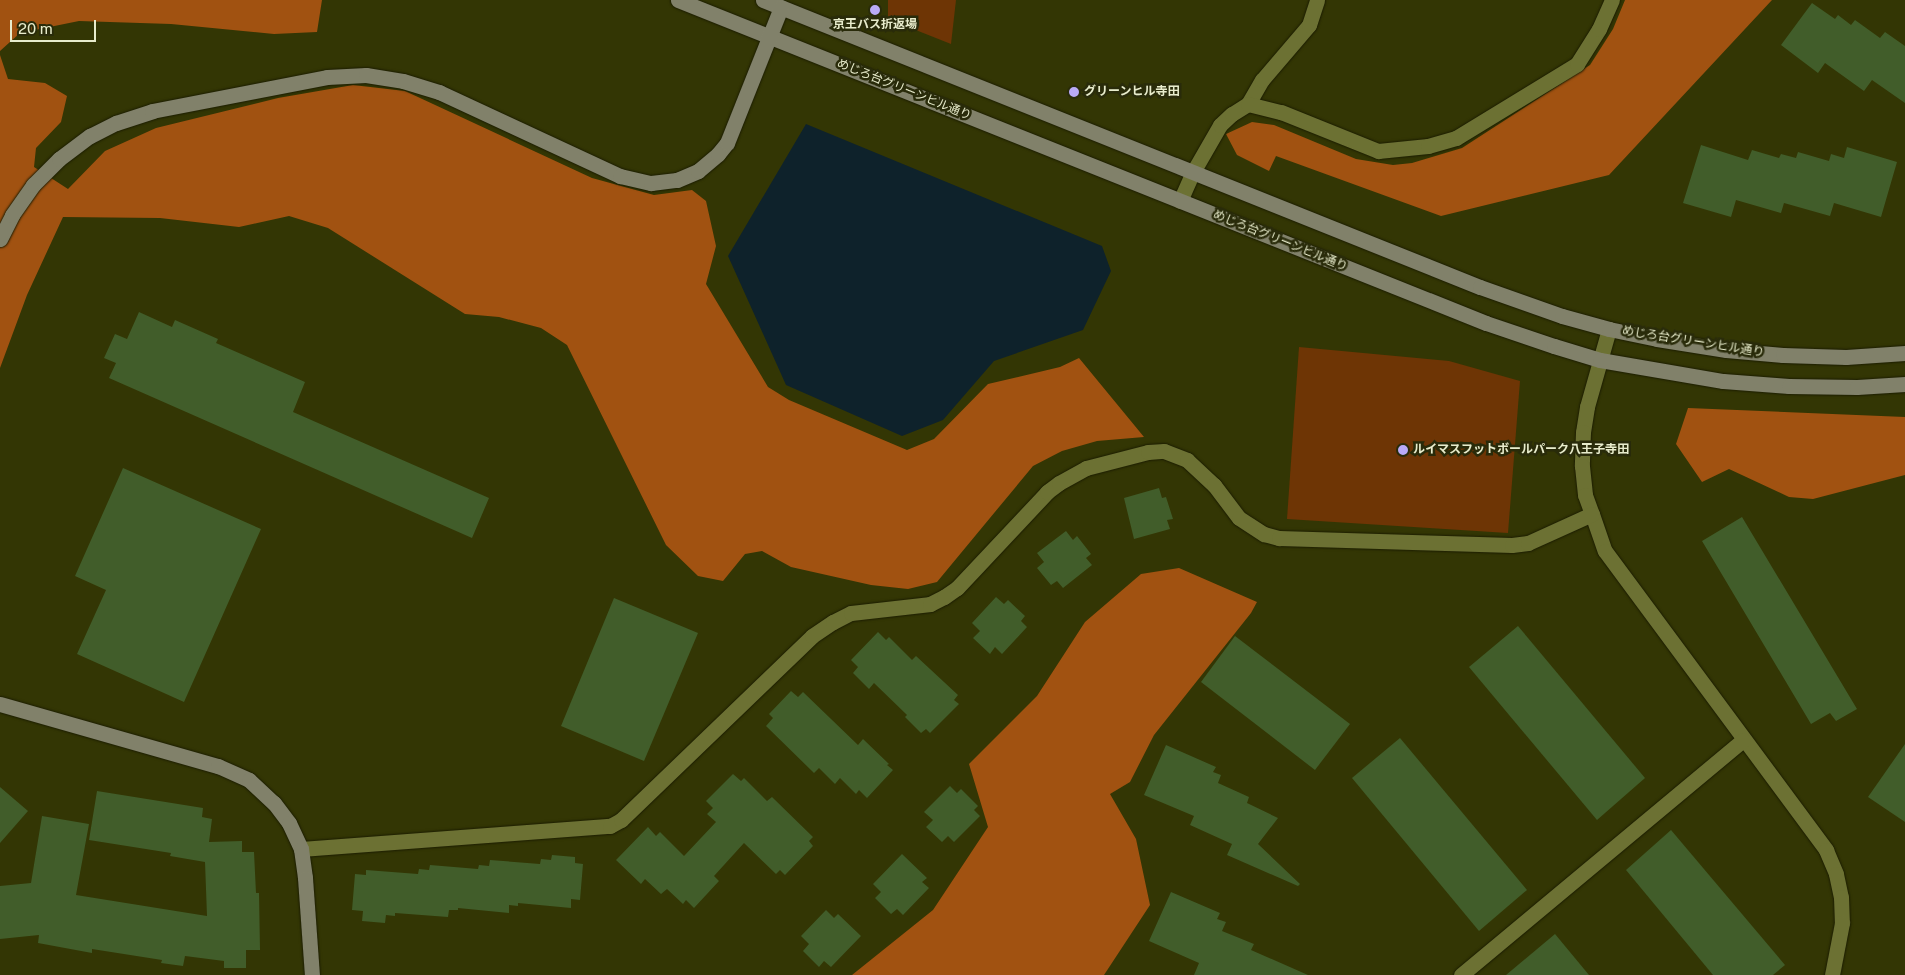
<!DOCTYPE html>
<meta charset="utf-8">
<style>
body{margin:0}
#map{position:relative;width:1905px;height:975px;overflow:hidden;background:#333604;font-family:"Public Sans","Noto Sans JP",sans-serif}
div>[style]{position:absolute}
.green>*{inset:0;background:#6e3505}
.forest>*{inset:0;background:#a15211}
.water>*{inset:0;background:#0e222b}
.building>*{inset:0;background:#415d2a}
.roads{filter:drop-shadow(0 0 1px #1b1c00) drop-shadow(0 0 1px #1b1c00)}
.street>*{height:15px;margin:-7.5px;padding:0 7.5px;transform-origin:7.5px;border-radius:7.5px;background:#6c7133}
.secondary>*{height:15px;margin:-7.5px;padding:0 7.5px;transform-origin:7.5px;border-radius:7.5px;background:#81816a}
.dots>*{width:14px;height:14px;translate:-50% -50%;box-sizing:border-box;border:2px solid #292b0a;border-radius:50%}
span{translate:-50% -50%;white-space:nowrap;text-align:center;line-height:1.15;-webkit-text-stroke:5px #292b0a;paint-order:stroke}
.poi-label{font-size:12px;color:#e8eccc;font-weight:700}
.left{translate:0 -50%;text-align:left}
.street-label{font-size:12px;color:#e8eccc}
.scale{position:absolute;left:10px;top:20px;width:86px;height:22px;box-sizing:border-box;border:2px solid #e8eccc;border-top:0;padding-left:6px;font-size:15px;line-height:18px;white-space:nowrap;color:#e8eccc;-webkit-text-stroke:4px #292b0a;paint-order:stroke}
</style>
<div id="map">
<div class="green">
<i style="clip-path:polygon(888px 0,956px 0,951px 44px,888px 19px)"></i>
<i style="clip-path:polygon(1299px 347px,1449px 361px,1520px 381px,1508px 533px,1287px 519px)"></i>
</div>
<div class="forest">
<i style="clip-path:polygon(0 0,322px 0,317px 32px,274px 34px,171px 24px,79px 21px,20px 33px,0 51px)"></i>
<i style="clip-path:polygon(1625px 0,1772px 0,1609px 175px,1441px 216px,1276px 156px,1269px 171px,1237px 155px,1226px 134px,1252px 122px,1274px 125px,1356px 159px,1393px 165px,1412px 163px,1462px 148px,1590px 65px,1613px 29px)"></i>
<i style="clip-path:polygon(0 55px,8px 79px,45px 83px,67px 96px,61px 122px,36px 148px,34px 167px,68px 189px,105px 151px,156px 128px,278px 98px,353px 85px,405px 91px,592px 178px,654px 195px,692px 190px,706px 201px,716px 246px,706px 284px,768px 387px,789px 400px,907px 450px,934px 439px,988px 384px,1060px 367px,1079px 358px,1144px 437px,1097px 441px,1062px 451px,1033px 466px,937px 582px,908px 589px,871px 585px,791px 567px,762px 551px,745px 554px,723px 581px,698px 576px,666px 545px,567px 345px,541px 328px,499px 317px,465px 314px,328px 228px,289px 216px,239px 227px,160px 218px,63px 217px,27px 295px,0 368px)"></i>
<i style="clip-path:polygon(1688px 408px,1905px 417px,1905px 475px,1813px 499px,1789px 497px,1729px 469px,1702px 482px,1676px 444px)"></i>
<i style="clip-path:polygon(1179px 568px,1257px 602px,1251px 613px,1154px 735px,1130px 782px,1110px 794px,1136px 839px,1150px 905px,1104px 975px,852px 975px,933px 910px,988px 827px,969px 764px,1037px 696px,1085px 622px,1141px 574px)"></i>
</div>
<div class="water">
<i style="clip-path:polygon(806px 124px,1102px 246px,1111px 271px,1083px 330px,994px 361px,943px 420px,902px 436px,786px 385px,728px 256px)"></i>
</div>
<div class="building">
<i style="clip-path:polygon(1812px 3px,1835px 19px,1838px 15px,1851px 25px,1855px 20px,1880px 38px,1885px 32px,1905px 46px,1905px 103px,1872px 80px,1864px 91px,1825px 63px,1818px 73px,1781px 45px)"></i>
<i style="clip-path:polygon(1701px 145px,1748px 160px,1752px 150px,1779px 158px,1781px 154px,1796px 158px,1798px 152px,1829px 161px,1831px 154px,1844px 158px,1847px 147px,1897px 162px,1881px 217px,1834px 203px,1830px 216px,1784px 203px,1781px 213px,1736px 200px,1731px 217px,1683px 203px)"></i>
<i style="clip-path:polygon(139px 312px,172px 327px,175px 320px,218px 339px,216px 343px,305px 382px,293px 412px,489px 498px,472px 538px,109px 378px,116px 363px,104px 358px,115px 334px,127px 339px)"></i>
<i style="clip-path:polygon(123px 468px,261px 529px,184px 702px,77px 654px,106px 590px,75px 576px)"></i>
<i style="clip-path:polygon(1159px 488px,1162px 498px,1166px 497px,1173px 519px,1167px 520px,1170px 529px,1134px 539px,1124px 498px)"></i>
<i style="clip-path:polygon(1742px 517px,1857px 709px,1836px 721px,1830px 713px,1811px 724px,1702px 541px)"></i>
<i style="clip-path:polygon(1066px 531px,1073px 540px,1077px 536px,1091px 554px,1086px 558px,1092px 565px,1063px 588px,1057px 581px,1051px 585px,1037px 568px,1044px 562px,1037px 553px)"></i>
<i style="clip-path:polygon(996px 597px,1004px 604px,1008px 600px,1025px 616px,1021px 621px,1027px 627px,1002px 654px,995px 647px,990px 654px,973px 638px,980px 631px,972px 623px)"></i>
<i style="clip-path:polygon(614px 598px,698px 633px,644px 761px,561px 726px)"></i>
<i style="clip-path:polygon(1518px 626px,1645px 778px,1597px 820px,1469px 667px)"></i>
<i style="clip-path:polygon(878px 632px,886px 640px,889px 637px,912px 660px,916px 656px,958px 695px,954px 700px,959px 704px,930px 733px,926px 729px,921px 733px,905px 717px,907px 715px,874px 683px,869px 689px,853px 673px,858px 667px,851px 660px)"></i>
<i style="clip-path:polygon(1235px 636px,1350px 724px,1315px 770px,1201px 682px)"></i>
<i style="clip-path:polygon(791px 691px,798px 697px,803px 692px,858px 745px,863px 739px,889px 764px,887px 765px,893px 770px,867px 798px,859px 790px,856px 794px,840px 778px,835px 784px,819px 768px,814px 773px,766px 726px,773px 718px,769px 714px)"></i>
<i style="clip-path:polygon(1400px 738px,1527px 890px,1479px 931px,1352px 778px)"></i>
<i style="clip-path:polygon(1905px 744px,1905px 822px,1868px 797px)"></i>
<i style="clip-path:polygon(1166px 745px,1216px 767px,1213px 772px,1221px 775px,1218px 783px,1249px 797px,1247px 803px,1278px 818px,1258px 844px,1300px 884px,1298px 886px,1227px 855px,1232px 844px,1190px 825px,1194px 816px,1144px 795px)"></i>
<i style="clip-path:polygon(733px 774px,741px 781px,744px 778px,767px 801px,772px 797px,813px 837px,809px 841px,813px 846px,785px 875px,780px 870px,776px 874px,744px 843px,714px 876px,719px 881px,694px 908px,686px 900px,683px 904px,667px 889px,661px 894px,645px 879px,641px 884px,616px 860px,648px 827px,656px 836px,660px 832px,684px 856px,716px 822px,707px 814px,713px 808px,706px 801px)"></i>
<i style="clip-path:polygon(950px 786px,957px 793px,961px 789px,978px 806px,974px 810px,980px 816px,954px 842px,948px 836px,942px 842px,926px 827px,933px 820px,924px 812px)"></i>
<i style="clip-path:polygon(0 787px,28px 811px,0 843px)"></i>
<i style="clip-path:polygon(97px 791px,203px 808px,202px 817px,212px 819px,209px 842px,242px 841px,242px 852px,254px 852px,256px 893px,259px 893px,260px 950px,246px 950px,246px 968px,224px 968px,224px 961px,185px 956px,183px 966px,161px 963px,162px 960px,92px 949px,92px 953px,38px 943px,39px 935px,0 939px,0 886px,31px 883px,42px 816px,89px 824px,76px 895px,207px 916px,205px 862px,170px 856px,171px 853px,89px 840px)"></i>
<i style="clip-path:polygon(1671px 830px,1785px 965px,1773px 975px,1713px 975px,1626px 870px)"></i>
<i style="clip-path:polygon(902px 854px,927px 878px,922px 882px,929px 888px,903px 915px,897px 909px,891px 914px,875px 898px,881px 892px,873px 884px)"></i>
<i style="clip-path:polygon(552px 855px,575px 857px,575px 863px,583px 864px,580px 900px,571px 899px,571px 908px,518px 903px,518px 906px,509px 905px,509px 913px,458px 908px,458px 910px,449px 910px,448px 917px,395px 913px,395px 916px,386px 915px,385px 923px,362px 921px,363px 911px,352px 910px,355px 874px,366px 875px,366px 870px,418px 874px,419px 869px,429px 870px,430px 865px,478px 869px,479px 865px,489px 866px,490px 860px,540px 864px,541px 859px,551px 860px)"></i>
<i style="clip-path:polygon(1171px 892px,1220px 913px,1217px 919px,1226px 922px,1222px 931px,1254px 944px,1251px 950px,1308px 975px,1194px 975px,1199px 963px,1149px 941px)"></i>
<i style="clip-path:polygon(826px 910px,834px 918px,838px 914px,861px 936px,831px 967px,824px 961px,819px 967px,803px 951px,809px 944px,801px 936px)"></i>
<i style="clip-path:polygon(1555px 934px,1589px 975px,1506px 975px)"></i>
</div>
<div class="roads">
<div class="street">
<i style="left:1248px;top:104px;width:28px;rotate:-60deg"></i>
<i style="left:1262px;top:80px;width:72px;rotate:-49.5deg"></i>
<i style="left:1309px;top:25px;width:26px;rotate:-72deg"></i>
<i style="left:1180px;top:201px;width:32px;rotate:-66deg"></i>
<i style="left:1193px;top:172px;width:54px;rotate:-60.1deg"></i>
<i style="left:1220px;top:125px;width:16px;rotate:-43deg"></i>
<i style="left:1232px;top:114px;width:19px;rotate:-32deg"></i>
<i style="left:1248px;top:104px;width:34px;rotate:14deg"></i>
<i style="left:1281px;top:112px;width:105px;rotate:21.9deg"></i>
<i style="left:1378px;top:151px;width:50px;rotate:-5.7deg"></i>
<i style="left:1428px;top:146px;width:29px;rotate:-16deg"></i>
<i style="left:1456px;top:138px;width:142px;rotate:-31.4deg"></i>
<i style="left:1577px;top:64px;width:41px;rotate:-57.8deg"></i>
<i style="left:1599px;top:29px;width:32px;rotate:-66deg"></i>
<i style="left:1609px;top:329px;width:81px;rotate:105.8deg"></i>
<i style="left:1587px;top:407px;width:25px;rotate:99deg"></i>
<i style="left:1583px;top:432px;width:34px;rotate:92deg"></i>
<i style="left:1582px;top:466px;width:29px;rotate:84deg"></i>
<i style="left:1585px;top:495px;width:20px;rotate:70deg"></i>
<i style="left:1592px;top:514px;width:39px;rotate:71deg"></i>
<i style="left:1605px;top:551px;width:372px;rotate:53.5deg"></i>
<i style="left:1826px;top:850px;width:26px;rotate:67deg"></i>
<i style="left:1836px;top:874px;width:24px;rotate:78deg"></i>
<i style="left:1841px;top:897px;width:26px;rotate:88deg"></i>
<i style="left:1842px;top:923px;width:53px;rotate:100.9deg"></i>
<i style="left:301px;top:849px;width:310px;rotate:-4.3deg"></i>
<i style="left:610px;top:826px;width:13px;rotate:-29deg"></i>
<i style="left:621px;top:820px;width:265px;rotate:-43.9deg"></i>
<i style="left:812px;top:636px;width:25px;rotate:-34deg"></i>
<i style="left:833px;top:622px;width:20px;rotate:-27deg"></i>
<i style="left:851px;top:613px;width:80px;rotate:-6.5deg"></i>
<i style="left:930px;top:604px;width:16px;rotate:-27deg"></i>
<i style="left:944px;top:597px;width:16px;rotate:-35deg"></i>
<i style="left:957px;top:588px;width:132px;rotate:-46.8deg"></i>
<i style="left:1047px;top:492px;width:15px;rotate:-37deg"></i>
<i style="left:1059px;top:483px;width:31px;rotate:-29deg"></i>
<i style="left:1086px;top:468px;width:64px;rotate:-14.5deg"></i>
<i style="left:1148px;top:452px;width:16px;rotate:-4deg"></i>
<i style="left:1164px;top:451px;width:25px;rotate:21deg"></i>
<i style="left:1187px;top:460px;width:37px;rotate:43deg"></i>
<i style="left:1214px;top:485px;width:41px;rotate:52.9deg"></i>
<i style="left:1239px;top:518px;width:30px;rotate:33deg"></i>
<i style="left:1264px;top:534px;width:16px;rotate:15deg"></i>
<i style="left:1279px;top:538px;width:233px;rotate:1.7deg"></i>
<i style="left:1512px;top:545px;width:16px;rotate:-7deg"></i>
<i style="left:1528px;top:543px;width:70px;rotate:-24.4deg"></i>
<i style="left:1461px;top:975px;width:367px;rotate:-39.8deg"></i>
</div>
<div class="secondary">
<i style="left:678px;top:0;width:870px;rotate:21.79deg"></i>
<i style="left:1486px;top:323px;width:72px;rotate:18.7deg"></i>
<i style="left:1554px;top:346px;width:48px;rotate:16.9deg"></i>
<i style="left:1600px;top:360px;width:125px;rotate:9.7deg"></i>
<i style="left:1723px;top:381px;width:66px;rotate:4.3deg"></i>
<i style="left:1789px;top:386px;width:68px;rotate:0.8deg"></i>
<i style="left:1857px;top:387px;width:48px;rotate:-3.6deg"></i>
<i style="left:763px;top:0;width:772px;rotate:21.82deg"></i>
<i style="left:1480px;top:287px;width:87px;rotate:19.5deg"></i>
<i style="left:1562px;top:316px;width:49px;rotate:15.5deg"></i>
<i style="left:1609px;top:329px;width:49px;rotate:11.8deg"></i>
<i style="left:1657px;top:339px;width:70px;rotate:9.1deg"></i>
<i style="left:1726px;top:350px;width:57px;rotate:5deg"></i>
<i style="left:1783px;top:355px;width:63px;rotate:1.8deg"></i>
<i style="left:1846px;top:357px;width:59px;rotate:-3.9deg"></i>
<i style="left:0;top:239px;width:27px;rotate:-63deg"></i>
<i style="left:12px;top:215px;width:37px;rotate:-55deg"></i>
<i style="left:33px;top:185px;width:37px;rotate:-45deg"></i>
<i style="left:59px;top:159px;width:39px;rotate:-37deg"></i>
<i style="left:90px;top:136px;width:29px;rotate:-27deg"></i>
<i style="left:116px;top:123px;width:38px;rotate:-18deg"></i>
<i style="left:152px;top:111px;width:178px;rotate:-11deg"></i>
<i style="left:327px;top:77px;width:39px;rotate:-3deg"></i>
<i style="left:366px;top:75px;width:37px;rotate:9deg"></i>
<i style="left:403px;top:81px;width:38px;rotate:17deg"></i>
<i style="left:439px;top:92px;width:200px;rotate:24.9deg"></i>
<i style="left:620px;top:176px;width:32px;rotate:13deg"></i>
<i style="left:651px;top:183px;width:26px;rotate:-7deg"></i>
<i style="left:677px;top:180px;width:23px;rotate:-23deg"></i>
<i style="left:698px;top:171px;width:26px;rotate:-40deg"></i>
<i style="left:718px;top:154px;width:14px;rotate:-51deg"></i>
<i style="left:727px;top:143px;width:146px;rotate:-68.3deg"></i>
<i style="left:0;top:704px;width:227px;rotate:15.9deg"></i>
<i style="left:218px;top:766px;width:34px;rotate:24deg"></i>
<i style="left:249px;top:780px;width:34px;rotate:43deg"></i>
<i style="left:274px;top:803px;width:25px;rotate:53deg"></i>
<i style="left:289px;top:823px;width:29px;rotate:65deg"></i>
<i style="left:301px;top:849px;width:29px;rotate:82deg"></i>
<i style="left:305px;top:878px;width:97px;rotate:85.9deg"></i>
</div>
</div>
<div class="dots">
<i style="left:875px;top:10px;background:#b9aaf7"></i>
<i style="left:1074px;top:92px;background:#b9aaf7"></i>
<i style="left:1403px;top:450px;background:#b9aaf7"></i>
</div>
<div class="poi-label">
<span style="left:875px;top:25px">京王バス折返場</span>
<span class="left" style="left:1084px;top:92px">グリーンヒル寺田</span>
<span class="left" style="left:1413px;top:450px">ルイマスフットボールパーク八王子寺田</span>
</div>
<div class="street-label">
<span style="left:904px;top:90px;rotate:22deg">めじろ台グリーンヒル通り</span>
<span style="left:1280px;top:241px;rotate:22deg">めじろ台グリーンヒル通り</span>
<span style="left:1693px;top:342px;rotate:9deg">めじろ台グリーンヒル通り</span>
</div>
<div class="scale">20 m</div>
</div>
